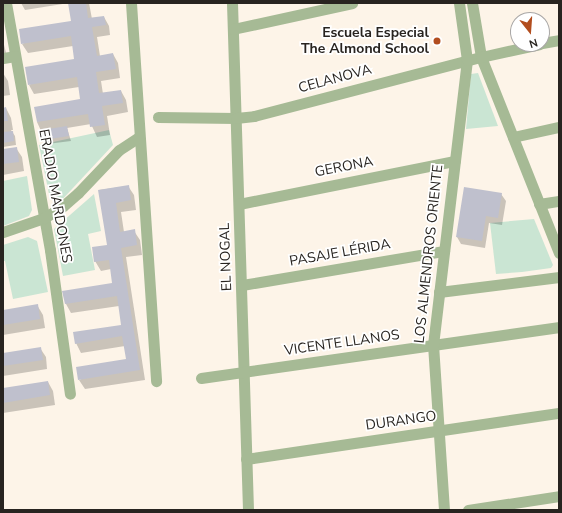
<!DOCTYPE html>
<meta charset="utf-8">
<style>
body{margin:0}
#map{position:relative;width:562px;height:513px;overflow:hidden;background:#fdf4e8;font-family:"Nunito Sans",sans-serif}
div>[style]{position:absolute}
.green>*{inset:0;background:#cae5d3}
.shadow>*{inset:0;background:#0003}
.building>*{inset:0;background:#bfc0cd}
.minor>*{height:11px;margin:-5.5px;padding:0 5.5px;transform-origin:5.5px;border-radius:5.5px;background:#a6ba95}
.dots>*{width:11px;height:11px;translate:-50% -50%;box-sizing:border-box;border:2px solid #fff;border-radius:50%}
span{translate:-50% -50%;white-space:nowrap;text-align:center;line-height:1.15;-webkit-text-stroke:3.5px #fff;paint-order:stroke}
.poi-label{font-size:14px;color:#282420;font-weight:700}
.right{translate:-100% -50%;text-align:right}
.street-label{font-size:14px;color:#282420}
.frame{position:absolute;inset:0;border:4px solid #282420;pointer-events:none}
.north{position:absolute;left:510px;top:12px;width:40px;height:40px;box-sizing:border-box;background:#fff;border:1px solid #a9a7a6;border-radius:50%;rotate:163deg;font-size:11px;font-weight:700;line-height:16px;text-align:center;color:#282420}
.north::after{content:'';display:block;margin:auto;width:14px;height:18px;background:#b24d1e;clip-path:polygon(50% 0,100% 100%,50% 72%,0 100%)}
</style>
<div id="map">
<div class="green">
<i style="clip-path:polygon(478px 73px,498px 126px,466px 129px,471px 74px)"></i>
<i style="clip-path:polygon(109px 130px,113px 145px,59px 203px,49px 194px,39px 145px)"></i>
<i style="clip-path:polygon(27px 176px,32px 210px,29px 216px,3px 226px,3px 181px)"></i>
<i style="clip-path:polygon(94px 194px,101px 231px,88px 234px,95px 270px,63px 276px,54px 229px)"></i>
<i style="clip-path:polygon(534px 219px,553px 265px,551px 268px,522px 272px,496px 274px,490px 223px)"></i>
<i style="clip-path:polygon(28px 237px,37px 241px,48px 292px,13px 299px,5px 261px,3px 261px,3px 245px)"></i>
</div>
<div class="shadow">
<i style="clip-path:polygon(21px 3px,89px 3px,92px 19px,104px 17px,109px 26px,110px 35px,97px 37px,100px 56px,113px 54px,118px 63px,120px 78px,101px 81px,103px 94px,121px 91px,126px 100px,128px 112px,107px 116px,110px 135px,97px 137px,91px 124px,67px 128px,71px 141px,47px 144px,37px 122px,81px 100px,79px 87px,34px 94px,29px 85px,76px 60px,73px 46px,28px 53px,22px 44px,72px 21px,69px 3px,25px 10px)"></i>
<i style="clip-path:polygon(3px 41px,8px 60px,3px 61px)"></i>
<i style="clip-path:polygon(3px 73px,8px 81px,10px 95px,3px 96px)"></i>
<i style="clip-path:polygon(6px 108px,11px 118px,13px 130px,11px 130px,15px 136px,16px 145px,3px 147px,3px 109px)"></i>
<i style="clip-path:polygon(16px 148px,22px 157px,24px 171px,3px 175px,3px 150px)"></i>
<i style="clip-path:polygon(128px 186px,134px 195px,136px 210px,121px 212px,124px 232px,134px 231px,140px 240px,142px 255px,126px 257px,145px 380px,85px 389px,79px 380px,127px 360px,125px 346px,81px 353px,76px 343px,122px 326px,119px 306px,71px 313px,66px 304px,64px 292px,113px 284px,111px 269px,101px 271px,95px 261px,108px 245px,99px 190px)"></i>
<i style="clip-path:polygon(501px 194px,506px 201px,502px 225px,489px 223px,485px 248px,461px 244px,457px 237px)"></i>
<i style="clip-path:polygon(37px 305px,43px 315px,45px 328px,3px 335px,3px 311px)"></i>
<i style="clip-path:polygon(40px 348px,46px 357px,47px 369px,3px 376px,3px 354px)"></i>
<i style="clip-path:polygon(48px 382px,53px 391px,55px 405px,3px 413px,3px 389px)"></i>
</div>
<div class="building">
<i style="clip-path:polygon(68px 3px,86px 3px,88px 18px,104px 16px,106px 25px,92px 27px,97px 56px,113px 53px,116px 69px,96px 72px,99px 93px,121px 90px,123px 103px,102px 106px,105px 125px,90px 127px,88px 114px,37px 122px,34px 107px,80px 99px,77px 77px,28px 85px,25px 67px,74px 59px,71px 36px,21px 44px,19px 29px,71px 21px)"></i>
<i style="clip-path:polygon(6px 107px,8px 121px,3px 121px,3px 108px)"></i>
<i style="clip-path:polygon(67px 126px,69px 136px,43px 140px,42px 130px)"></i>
<i style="clip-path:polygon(13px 131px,14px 141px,3px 143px,3px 132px)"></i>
<i style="clip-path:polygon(17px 147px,19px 162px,3px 164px,3px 149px)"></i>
<i style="clip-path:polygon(129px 185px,131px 200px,116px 203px,120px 232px,135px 229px,137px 245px,121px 248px,140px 370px,78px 380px,76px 367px,126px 359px,122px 336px,75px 344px,73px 332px,121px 325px,117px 296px,65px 304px,62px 291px,112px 283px,109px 260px,94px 262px,92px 247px,107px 245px,98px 190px)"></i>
<i style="clip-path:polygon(464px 187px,502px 193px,498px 218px,486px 216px,482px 241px,456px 237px)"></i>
<i style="clip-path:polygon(38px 304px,40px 319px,3px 325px,3px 310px)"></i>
<i style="clip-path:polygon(41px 347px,43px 360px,3px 366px,3px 353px)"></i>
<i style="clip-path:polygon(48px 381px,50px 395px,3px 403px,3px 388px)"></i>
</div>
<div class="minor">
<i style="left:6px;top:3px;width:251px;rotate:79.9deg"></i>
<i style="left:50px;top:250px;width:145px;rotate:82.1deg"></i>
<i style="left:131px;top:3px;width:379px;rotate:86.2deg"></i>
<i style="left:232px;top:3px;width:507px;rotate:88.19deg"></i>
<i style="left:472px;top:3px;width:55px;rotate:80.5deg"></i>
<i style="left:481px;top:57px;width:211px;rotate:68.3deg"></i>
<i style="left:233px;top:29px;width:122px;rotate:-12.3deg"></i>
<i style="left:542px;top:43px;width:17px;rotate:-10deg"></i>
<i style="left:3px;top:58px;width:12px;rotate:-9deg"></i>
<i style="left:158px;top:117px;width:78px;rotate:0.7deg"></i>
<i style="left:236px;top:118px;width:18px;rotate:-6deg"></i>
<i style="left:254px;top:116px;width:235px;rotate:-14.6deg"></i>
<i style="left:481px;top:57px;width:60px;rotate:-12.4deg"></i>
<i style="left:513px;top:137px;width:47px;rotate:-12.3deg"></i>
<i style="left:239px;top:204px;width:220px;rotate:-11.3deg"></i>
<i style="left:539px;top:204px;width:20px;rotate:-9deg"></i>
<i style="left:3px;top:232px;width:43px;rotate:-18.9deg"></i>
<i style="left:44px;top:218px;width:22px;rotate:-32deg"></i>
<i style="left:63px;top:206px;width:20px;rotate:-41deg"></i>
<i style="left:78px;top:193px;width:59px;rotate:-46.4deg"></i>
<i style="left:119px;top:150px;width:24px;rotate:-33deg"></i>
<i style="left:242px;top:285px;width:205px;rotate:-9.6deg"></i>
<i style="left:439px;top:292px;width:121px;rotate:-7.1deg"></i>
<i style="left:201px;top:378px;width:362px;rotate:-8.1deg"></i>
<i style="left:246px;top:459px;width:316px;rotate:-8.4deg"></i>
<i style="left:444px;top:510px;width:165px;rotate:-93.8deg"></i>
<i style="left:433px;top:345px;width:287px;rotate:-83.2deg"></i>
<i style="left:467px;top:60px;width:58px;rotate:-98deg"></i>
<i style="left:468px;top:510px;width:92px;rotate:-8.7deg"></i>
</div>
<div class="dots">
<i style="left:437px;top:41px;background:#b24d1e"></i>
</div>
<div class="poi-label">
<span class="right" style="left:429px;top:41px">Escuela Especial<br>The Almond School</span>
</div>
<div class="street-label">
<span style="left:335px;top:79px;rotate:-15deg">CELANOVA</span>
<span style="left:344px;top:167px;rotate:-11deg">GERONA</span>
<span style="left:55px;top:196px;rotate:80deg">ERADIO MARDONES</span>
<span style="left:340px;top:253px;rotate:-10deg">PASAJE LÉRIDA</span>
<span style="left:429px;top:254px;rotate:-84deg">LOS ALMENDROS ORIENTE</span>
<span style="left:226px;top:257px;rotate:-92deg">EL NOGAL</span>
<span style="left:342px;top:343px;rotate:-8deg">VICENTE LLANOS</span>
<span style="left:401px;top:421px;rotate:-8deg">DURANGO</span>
</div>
<div class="frame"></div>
<div class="north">N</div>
</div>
